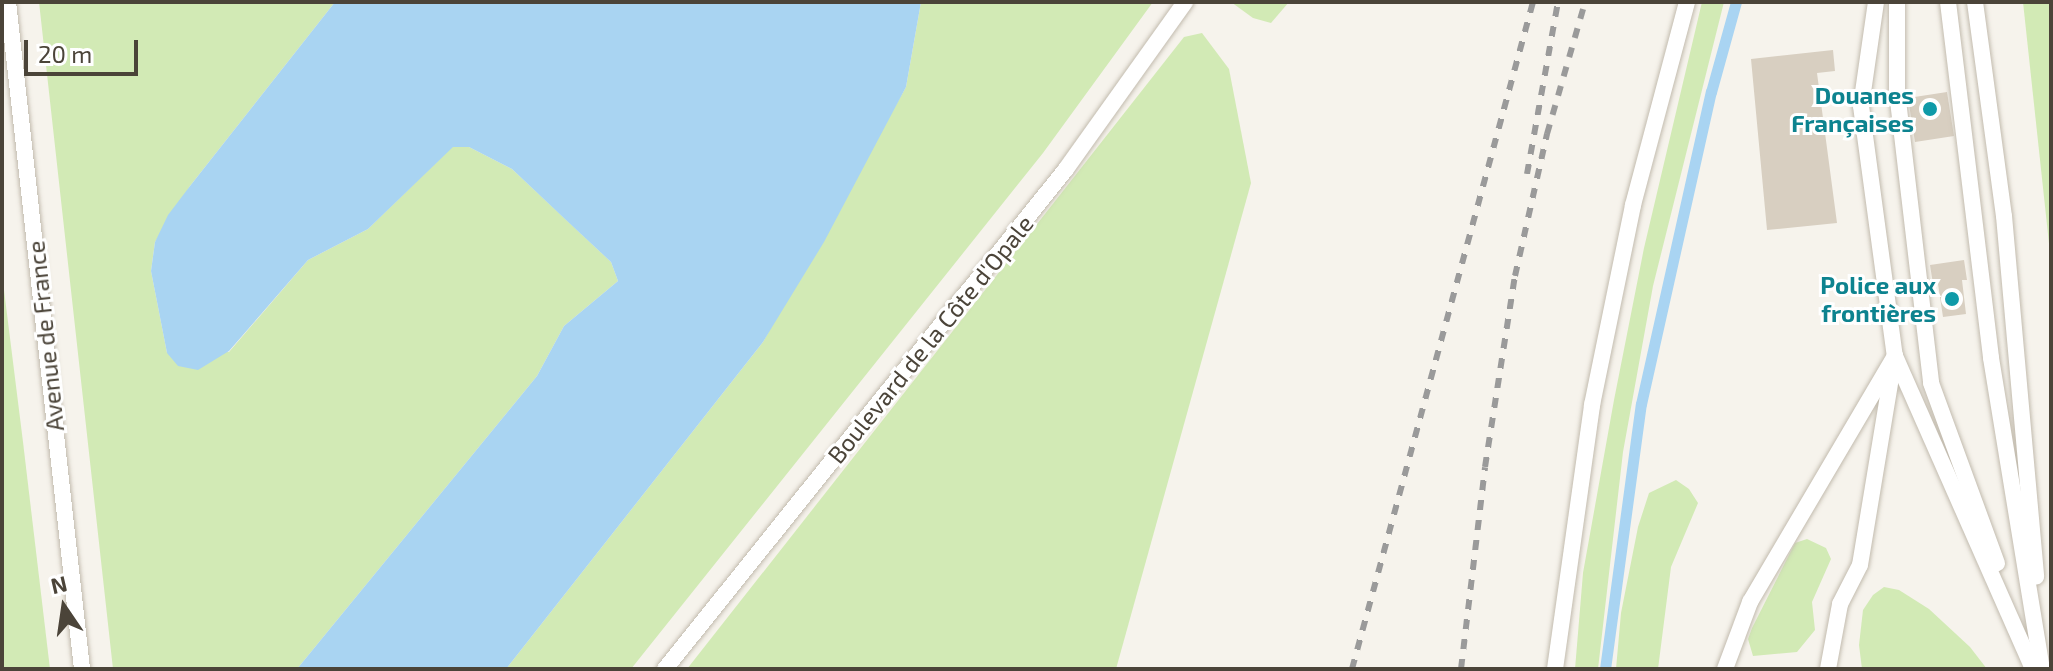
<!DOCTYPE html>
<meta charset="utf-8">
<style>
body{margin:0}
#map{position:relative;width:2053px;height:671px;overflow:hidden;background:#f6f3ec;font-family:"Exo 2",sans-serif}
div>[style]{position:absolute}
.green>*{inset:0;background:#d2eab5}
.water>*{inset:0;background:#a9d4f2}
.stream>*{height:11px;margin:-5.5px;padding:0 5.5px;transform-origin:5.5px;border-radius:5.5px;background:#a9d4f2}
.building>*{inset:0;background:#d8cfc1}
.roads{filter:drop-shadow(0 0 2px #c2bbae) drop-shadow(0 0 2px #c2bbae)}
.lane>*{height:16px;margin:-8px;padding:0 8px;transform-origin:8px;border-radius:8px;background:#fff}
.rail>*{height:6px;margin-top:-3px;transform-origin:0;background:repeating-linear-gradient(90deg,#9a9a9a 0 10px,transparent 0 20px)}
.dots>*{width:22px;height:22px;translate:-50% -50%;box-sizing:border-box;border:4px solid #fff;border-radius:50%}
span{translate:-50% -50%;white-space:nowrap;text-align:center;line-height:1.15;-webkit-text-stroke:6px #fff;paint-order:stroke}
.culture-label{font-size:24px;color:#0d838f;font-weight:700}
.right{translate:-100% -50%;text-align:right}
.street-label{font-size:24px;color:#4b4439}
.frame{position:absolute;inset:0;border:4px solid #4b4439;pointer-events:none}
.north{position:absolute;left:24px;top:567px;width:80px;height:80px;-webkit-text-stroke:6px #fff;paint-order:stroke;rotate:347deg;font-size:22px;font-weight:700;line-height:32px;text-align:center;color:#4b4439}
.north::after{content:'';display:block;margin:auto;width:28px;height:36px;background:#4b4439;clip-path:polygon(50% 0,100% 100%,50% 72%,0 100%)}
.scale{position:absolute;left:24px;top:40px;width:114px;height:36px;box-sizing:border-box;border:4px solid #4b4439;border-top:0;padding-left:10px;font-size:24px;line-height:28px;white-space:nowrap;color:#4b4439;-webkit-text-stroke:6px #fff;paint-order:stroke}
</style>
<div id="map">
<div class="green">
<i style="clip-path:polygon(39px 2px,335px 2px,190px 186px,155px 242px,151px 271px,167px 353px,229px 352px,308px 260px,368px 229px,452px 147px,469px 147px,512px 169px,611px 262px,618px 281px,564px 326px,537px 376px,297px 669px,113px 669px)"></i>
<i style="clip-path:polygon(921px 2px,1153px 2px,1043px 153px,631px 669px,506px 669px,763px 342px,906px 87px)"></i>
<i style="clip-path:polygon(1231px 2px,1289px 2px,1271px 23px,1253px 18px)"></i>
<i style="clip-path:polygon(1702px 2px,1724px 2px,1653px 286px,1623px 452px,1598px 669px,1575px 669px,1583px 573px,1614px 400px,1644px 248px)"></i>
<i style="clip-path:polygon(2023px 2px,2051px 2px,2051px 262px)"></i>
<i style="clip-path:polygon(1202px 33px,1229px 69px,1251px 183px,1116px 669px,687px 669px,1184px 37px)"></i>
<i style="clip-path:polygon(2px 274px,23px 442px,50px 669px,2px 669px)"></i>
<i style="clip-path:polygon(1676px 480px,1689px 489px,1698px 503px,1671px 567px,1658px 669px,1616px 669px,1621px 613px,1638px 527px,1649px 493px)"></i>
<i style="clip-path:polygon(1807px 539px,1826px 548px,1831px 559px,1812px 602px,1815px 630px,1797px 652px,1753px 656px,1748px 639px,1752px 628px,1795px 543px)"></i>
<i style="clip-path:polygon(1884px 587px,1899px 590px,1929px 609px,1970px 647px,1987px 669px,1862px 669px,1859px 645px,1863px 610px,1873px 595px)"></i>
</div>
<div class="water">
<i style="clip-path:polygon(335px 2px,921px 2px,906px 87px,824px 242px,763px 342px,506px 669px,297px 669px,537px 376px,564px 326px,618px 281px,611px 262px,566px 220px,512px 169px,469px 147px,453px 147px,368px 229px,308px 260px,229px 351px,198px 370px,178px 366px,167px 353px,151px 271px,155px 242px,168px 215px,190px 186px)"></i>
</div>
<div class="stream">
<i style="left:1605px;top:669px;width:267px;rotate:-82.3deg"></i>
<i style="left:1641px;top:404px;width:320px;rotate:-77.4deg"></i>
<i style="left:1711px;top:92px;width:93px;rotate:-74.5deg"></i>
</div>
<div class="building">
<i style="clip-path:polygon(1833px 50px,1835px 71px,1817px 73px,1837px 223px,1767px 230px,1751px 59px)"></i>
<i style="clip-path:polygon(1947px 92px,1954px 136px,1915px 142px,1908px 98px)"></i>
<i style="clip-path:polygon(1964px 260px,1967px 280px,1962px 280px,1966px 314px,1943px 317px,1938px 284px,1933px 284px,1930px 265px)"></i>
</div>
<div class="roads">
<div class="lane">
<i style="left:8px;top:2px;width:671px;rotate:83.67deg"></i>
<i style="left:1876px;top:2px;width:105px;rotate:98.2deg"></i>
<i style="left:1861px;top:106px;width:252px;rotate:82.3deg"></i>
<i style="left:1895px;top:356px;width:342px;rotate:66.2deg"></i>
<i style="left:1897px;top:2px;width:90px;rotate:90deg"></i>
<i style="left:1897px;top:92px;width:293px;rotate:83.3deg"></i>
<i style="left:1931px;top:383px;width:192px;rotate:69.9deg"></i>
<i style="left:1948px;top:2px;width:359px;rotate:83.1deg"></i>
<i style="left:1991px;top:358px;width:315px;rotate:80.7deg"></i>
<i style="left:1975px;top:2px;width:216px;rotate:82.3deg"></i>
<i style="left:2004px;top:216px;width:362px;rotate:84.9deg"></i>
<i style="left:665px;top:669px;width:641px;rotate:-51.27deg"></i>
<i style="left:1066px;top:169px;width:205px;rotate:-54.5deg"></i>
<i style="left:1555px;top:669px;width:267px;rotate:-82deg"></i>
<i style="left:1592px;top:405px;width:204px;rotate:-78.4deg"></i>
<i style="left:1633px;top:205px;width:210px;rotate:-75.1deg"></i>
<i style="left:1725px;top:669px;width:72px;rotate:-69.5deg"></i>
<i style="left:1750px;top:602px;width:286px;rotate:-59.5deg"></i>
<i style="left:1828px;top:669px;width:66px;rotate:-79.5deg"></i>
<i style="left:1840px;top:604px;width:44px;rotate:-62.9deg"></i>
<i style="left:1860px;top:565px;width:202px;rotate:-80.6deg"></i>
</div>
</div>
<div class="rail">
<i style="left:1527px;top:174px;width:175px;rotate:-79.8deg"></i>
<i style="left:1352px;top:669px;width:691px;rotate:-74.82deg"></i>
<i style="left:1461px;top:669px;width:203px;rotate:-83.2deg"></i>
<i style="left:1485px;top:467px;width:193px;rotate:-81.1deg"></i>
<i style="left:1515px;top:276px;width:146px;rotate:-77.3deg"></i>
<i style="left:1547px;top:134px;width:137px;rotate:-73.9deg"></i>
</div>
<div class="dots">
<i style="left:1930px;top:109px;background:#0f9aa8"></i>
<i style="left:1952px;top:299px;background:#0f9aa8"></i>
</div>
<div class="culture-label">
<span class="right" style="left:1914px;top:109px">Douanes<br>Françaises</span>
<span class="right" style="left:1936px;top:299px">Police aux<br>frontières</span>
</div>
<div class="street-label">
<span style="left:45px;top:336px;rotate:-96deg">Avenue de France</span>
<span style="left:930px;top:339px;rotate:-51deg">Boulevard de la Côte d'Opale</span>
</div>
<div class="frame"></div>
<div class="north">N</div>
<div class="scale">20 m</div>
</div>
